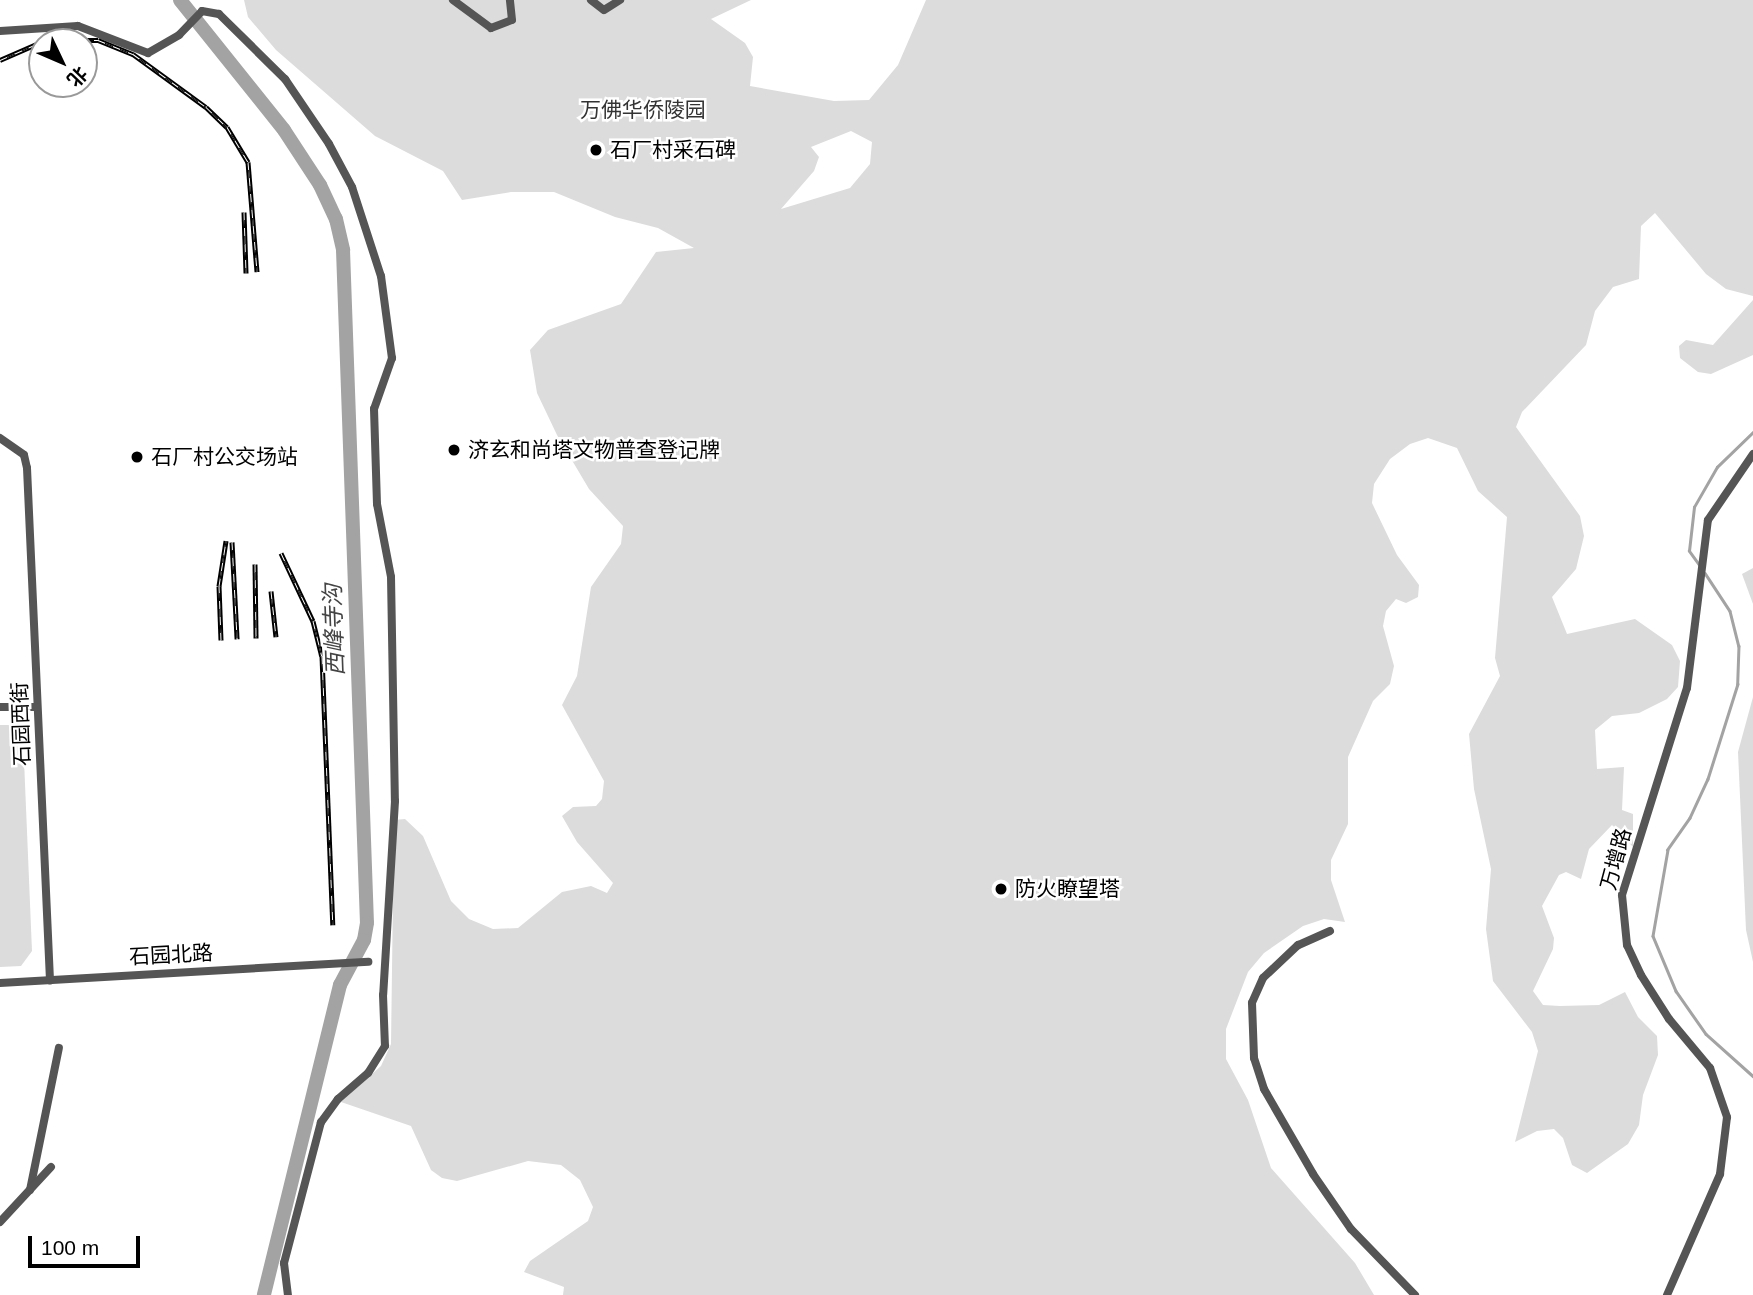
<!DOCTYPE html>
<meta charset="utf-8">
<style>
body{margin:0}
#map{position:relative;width:1753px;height:1295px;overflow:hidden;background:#fff;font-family:Arial,"Noto Sans SC",sans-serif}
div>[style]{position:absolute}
.green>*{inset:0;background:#dcdcdc}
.stream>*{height:2.5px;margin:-1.25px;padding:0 1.25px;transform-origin:1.25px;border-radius:1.25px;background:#a3a3a3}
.river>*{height:14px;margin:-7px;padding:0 7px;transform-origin:7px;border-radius:7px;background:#a3a3a3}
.minor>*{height:8px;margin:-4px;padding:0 4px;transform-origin:4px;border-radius:4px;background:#555}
.rail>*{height:5px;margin-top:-2.5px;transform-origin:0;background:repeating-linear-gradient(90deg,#fff 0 8px,#000 0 16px);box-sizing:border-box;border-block:2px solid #000}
.dots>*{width:19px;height:19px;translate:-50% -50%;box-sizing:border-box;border:4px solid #fff;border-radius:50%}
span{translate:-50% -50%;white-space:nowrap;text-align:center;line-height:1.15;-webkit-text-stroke:5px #fff;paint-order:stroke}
.park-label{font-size:21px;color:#333}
.poi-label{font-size:21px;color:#000}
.left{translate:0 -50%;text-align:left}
.street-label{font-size:21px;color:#000}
.water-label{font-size:23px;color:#444;font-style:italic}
.north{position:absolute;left:28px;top:28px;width:70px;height:70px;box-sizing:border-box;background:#fff;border:2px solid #999;border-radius:50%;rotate:134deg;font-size:19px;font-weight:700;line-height:28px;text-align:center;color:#000}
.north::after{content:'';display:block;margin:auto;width:24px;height:32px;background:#000;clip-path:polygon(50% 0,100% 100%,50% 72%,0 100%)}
.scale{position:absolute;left:28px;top:1236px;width:112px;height:32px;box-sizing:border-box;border:4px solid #000;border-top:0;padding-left:9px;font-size:21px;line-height:24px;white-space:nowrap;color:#000;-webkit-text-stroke:5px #fff;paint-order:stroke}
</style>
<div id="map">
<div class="green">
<i style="clip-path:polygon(evenodd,244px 0,751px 0,711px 19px,745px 43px,753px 57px,750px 86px,834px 101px,869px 100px,898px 65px,926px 0,1753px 0,1753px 296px,1726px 289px,1706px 274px,1655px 213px,1641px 226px,1639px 279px,1613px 287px,1595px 311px,1586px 345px,1522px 412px,1516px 427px,1580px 516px,1584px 536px,1576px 569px,1552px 597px,1567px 634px,1635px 619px,1672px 645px,1680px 661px,1678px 687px,1667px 699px,1639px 713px,1612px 716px,1595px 730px,1597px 769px,1624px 767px,1622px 810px,1633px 814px,1633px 847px,1612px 825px,1589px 849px,1581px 879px,1566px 872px,1559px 875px,1542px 906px,1554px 938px,1553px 949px,1533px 991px,1543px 1005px,1560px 1006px,1599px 1005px,1625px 992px,1638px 1017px,1657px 1036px,1658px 1055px,1643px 1095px,1639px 1125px,1628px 1144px,1587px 1173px,1572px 1165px,1563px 1138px,1554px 1129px,1537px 1131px,1515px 1142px,1538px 1051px,1532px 1032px,1493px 981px,1486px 929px,1491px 869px,1474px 789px,1469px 734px,1500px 676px,1495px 658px,1507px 517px,1478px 491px,1457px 448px,1428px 438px,1410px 444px,1390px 459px,1374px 484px,1372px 503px,1397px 555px,1419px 585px,1418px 597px,1406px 603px,1396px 599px,1386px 611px,1383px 626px,1394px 666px,1390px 684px,1373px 701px,1348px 757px,1348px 824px,1331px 860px,1331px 880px,1345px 922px,1324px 919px,1303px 926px,1264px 953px,1248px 972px,1226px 1029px,1226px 1059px,1248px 1100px,1271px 1168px,1355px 1263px,1374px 1295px,563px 1295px,564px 1287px,524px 1272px,530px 1261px,588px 1221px,593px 1207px,580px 1180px,561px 1165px,528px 1161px,457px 1181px,442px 1178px,431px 1170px,411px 1126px,341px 1102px,381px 1066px,391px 1044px,394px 820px,405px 819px,423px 836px,451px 901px,469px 919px,493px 929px,518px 928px,562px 892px,591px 886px,607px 893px,613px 883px,577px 842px,562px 816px,573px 807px,596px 806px,602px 799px,604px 781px,562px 705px,577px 676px,591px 587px,621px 544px,623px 526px,589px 489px,557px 435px,537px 393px,530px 350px,548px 330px,621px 304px,656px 252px,694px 248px,658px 228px,615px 217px,554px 192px,511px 192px,462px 200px,443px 171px,375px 136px,276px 50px,248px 17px,244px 0,851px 131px,872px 142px,870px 164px,850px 188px,781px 209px,814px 171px,819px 157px,811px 147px,851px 131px)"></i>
<i style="clip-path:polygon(1753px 300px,1753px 355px,1711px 374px,1698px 372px,1680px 358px,1679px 346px,1686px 340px,1713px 345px)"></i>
<i style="clip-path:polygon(1753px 568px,1753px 604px,1742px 574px)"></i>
<i style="clip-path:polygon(1753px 697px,1753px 962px,1746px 930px,1738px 752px)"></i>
<i style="clip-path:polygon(0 725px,12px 725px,23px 736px,32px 951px,21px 966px,0 967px)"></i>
</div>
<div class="stream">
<i style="left:1699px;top:565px;width:17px;rotate:-126deg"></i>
<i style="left:1689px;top:551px;width:44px;rotate:-83.5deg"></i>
<i style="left:1694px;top:507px;width:46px;rotate:-60.1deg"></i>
<i style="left:1717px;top:467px;width:50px;rotate:-44.2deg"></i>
<i style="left:1705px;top:573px;width:45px;rotate:56.7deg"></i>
<i style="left:1730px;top:611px;width:36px;rotate:76deg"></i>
<i style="left:1739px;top:646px;width:38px;rotate:92deg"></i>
<i style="left:1738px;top:684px;width:100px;rotate:107.5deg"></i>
<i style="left:1708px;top:779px;width:43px;rotate:114.8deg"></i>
<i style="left:1690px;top:818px;width:39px;rotate:125deg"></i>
<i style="left:1668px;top:850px;width:87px;rotate:99.9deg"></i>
<i style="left:1653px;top:936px;width:60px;rotate:67.3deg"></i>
<i style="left:1676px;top:991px;width:52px;rotate:55.1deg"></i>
<i style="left:1706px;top:1034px;width:63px;rotate:41.8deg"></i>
</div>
<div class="river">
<i style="left:180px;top:0;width:166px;rotate:51.3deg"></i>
<i style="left:284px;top:130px;width:66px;rotate:56.8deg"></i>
<i style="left:320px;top:185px;width:38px;rotate:65deg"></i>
<i style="left:336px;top:219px;width:32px;rotate:77deg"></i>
<i style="left:343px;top:250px;width:673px;rotate:87.96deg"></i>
<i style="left:367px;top:923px;width:17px;rotate:100deg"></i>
<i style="left:364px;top:940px;width:51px;rotate:118.1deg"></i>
<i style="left:340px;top:985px;width:319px;rotate:103.8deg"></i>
</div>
<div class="minor">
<i style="left:453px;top:0;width:47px;rotate:36.4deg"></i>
<i style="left:491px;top:28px;width:22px;rotate:-21deg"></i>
<i style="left:512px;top:20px;width:20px;rotate:-96deg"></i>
<i style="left:591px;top:0;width:16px;rotate:38deg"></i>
<i style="left:604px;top:10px;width:19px;rotate:-32deg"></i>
<i style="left:0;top:31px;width:78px;rotate:-3.7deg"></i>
<i style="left:78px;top:26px;width:75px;rotate:21.1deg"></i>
<i style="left:148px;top:53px;width:36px;rotate:-30deg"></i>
<i style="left:179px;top:35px;width:33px;rotate:-46deg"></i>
<i style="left:202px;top:11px;width:17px;rotate:10deg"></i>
<i style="left:219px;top:14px;width:93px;rotate:44.6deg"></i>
<i style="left:285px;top:79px;width:78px;rotate:55.9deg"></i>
<i style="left:329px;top:144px;width:49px;rotate:61.9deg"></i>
<i style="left:352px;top:187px;width:94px;rotate:72deg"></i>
<i style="left:381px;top:276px;width:83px;rotate:82.4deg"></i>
<i style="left:392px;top:358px;width:54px;rotate:109.4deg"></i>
<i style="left:374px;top:409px;width:95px;rotate:88.2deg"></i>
<i style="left:377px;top:504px;width:74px;rotate:79.1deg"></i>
<i style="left:391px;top:577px;width:224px;rotate:89deg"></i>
<i style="left:395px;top:801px;width:194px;rotate:93.5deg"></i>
<i style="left:383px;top:995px;width:51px;rotate:87.8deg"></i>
<i style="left:385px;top:1046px;width:32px;rotate:122deg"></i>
<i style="left:368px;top:1073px;width:40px;rotate:139deg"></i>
<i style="left:338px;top:1099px;width:29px;rotate:126deg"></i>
<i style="left:321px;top:1122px;width:146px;rotate:104.7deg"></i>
<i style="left:284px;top:1263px;width:32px;rotate:83deg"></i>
<i style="left:0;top:438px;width:29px;rotate:35deg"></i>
<i style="left:24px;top:455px;width:13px;rotate:77deg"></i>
<i style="left:27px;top:468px;width:513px;rotate:87.43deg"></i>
<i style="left:0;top:707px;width:37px"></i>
<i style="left:1330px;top:931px;width:35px;rotate:156deg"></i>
<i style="left:1298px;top:945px;width:48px;rotate:136.7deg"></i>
<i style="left:1263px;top:978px;width:27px;rotate:114deg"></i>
<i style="left:1252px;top:1003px;width:55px;rotate:87.9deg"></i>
<i style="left:1254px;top:1058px;width:33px;rotate:72deg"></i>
<i style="left:1264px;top:1089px;width:98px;rotate:60deg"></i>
<i style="left:1313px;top:1174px;width:67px;rotate:55.4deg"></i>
<i style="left:1351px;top:1229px;width:92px;rotate:45.9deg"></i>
<i style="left:0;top:983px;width:369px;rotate:-3.3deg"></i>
<i style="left:30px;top:1190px;width:145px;rotate:-78.5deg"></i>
<i style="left:0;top:1222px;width:75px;rotate:-47.2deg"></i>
<i style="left:1667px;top:1295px;width:132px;rotate:-66.3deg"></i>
<i style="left:1720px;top:1174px;width:57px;rotate:-83deg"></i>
<i style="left:1727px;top:1117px;width:52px;rotate:-109.1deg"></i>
<i style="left:1710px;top:1068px;width:64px;rotate:-129.9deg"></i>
<i style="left:1669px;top:1019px;width:52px;rotate:-122.5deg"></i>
<i style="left:1641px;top:975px;width:33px;rotate:-115deg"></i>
<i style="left:1627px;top:945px;width:50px;rotate:-95.7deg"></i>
<i style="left:1622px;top:895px;width:217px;rotate:-72.6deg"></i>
<i style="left:1687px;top:688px;width:169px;rotate:-82.9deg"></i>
<i style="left:1708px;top:520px;width:80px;rotate:-55.7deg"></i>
</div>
<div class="rail">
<i style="left:0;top:60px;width:50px;rotate:-23.5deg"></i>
<i style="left:46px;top:40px;width:52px"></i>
<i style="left:98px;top:40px;width:38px;rotate:22deg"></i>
<i style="left:133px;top:54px;width:90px;rotate:36deg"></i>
<i style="left:206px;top:107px;width:29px;rotate:44deg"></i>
<i style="left:227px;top:127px;width:41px;rotate:59deg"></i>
<i style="left:248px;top:162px;width:110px;rotate:85.3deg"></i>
<i style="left:244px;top:212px;width:61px;rotate:88.1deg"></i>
<i style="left:232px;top:542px;width:97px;rotate:87deg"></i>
<i style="left:281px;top:553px;width:75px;rotate:64.8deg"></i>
<i style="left:313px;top:621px;width:36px;rotate:76deg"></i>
<i style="left:322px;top:656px;width:269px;rotate:87.7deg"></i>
<i style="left:255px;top:564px;width:74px;rotate:89.2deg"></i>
<i style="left:271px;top:591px;width:46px;rotate:83.8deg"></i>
<i style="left:221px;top:640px;width:54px;rotate:-92.1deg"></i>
<i style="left:219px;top:586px;width:46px;rotate:-81.2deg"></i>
</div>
<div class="dots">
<i style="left:596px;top:150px;background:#000"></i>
<i style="left:454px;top:450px;background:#000"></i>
<i style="left:137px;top:457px;background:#000"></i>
<i style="left:1001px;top:889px;background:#000"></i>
</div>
<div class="park-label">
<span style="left:643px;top:110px">万佛华侨陵园</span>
</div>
<div class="poi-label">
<span class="left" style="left:610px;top:150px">石厂村采石碑</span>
<span class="left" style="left:468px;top:450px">济玄和尚塔文物普查登记牌</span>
<span class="left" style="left:151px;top:457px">石厂村公交场站</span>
<span class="left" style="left:1015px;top:889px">防火瞭望塔</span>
</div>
<div class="street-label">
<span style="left:21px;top:724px;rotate:-92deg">石园西街</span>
<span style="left:1616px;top:859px;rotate:-75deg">万增路</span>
<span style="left:171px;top:955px;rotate:-3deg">石园北路</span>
</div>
<div class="water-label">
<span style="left:334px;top:630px;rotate:-92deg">西峰寺沟</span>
</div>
<div class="north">北</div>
<div class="scale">100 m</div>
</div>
